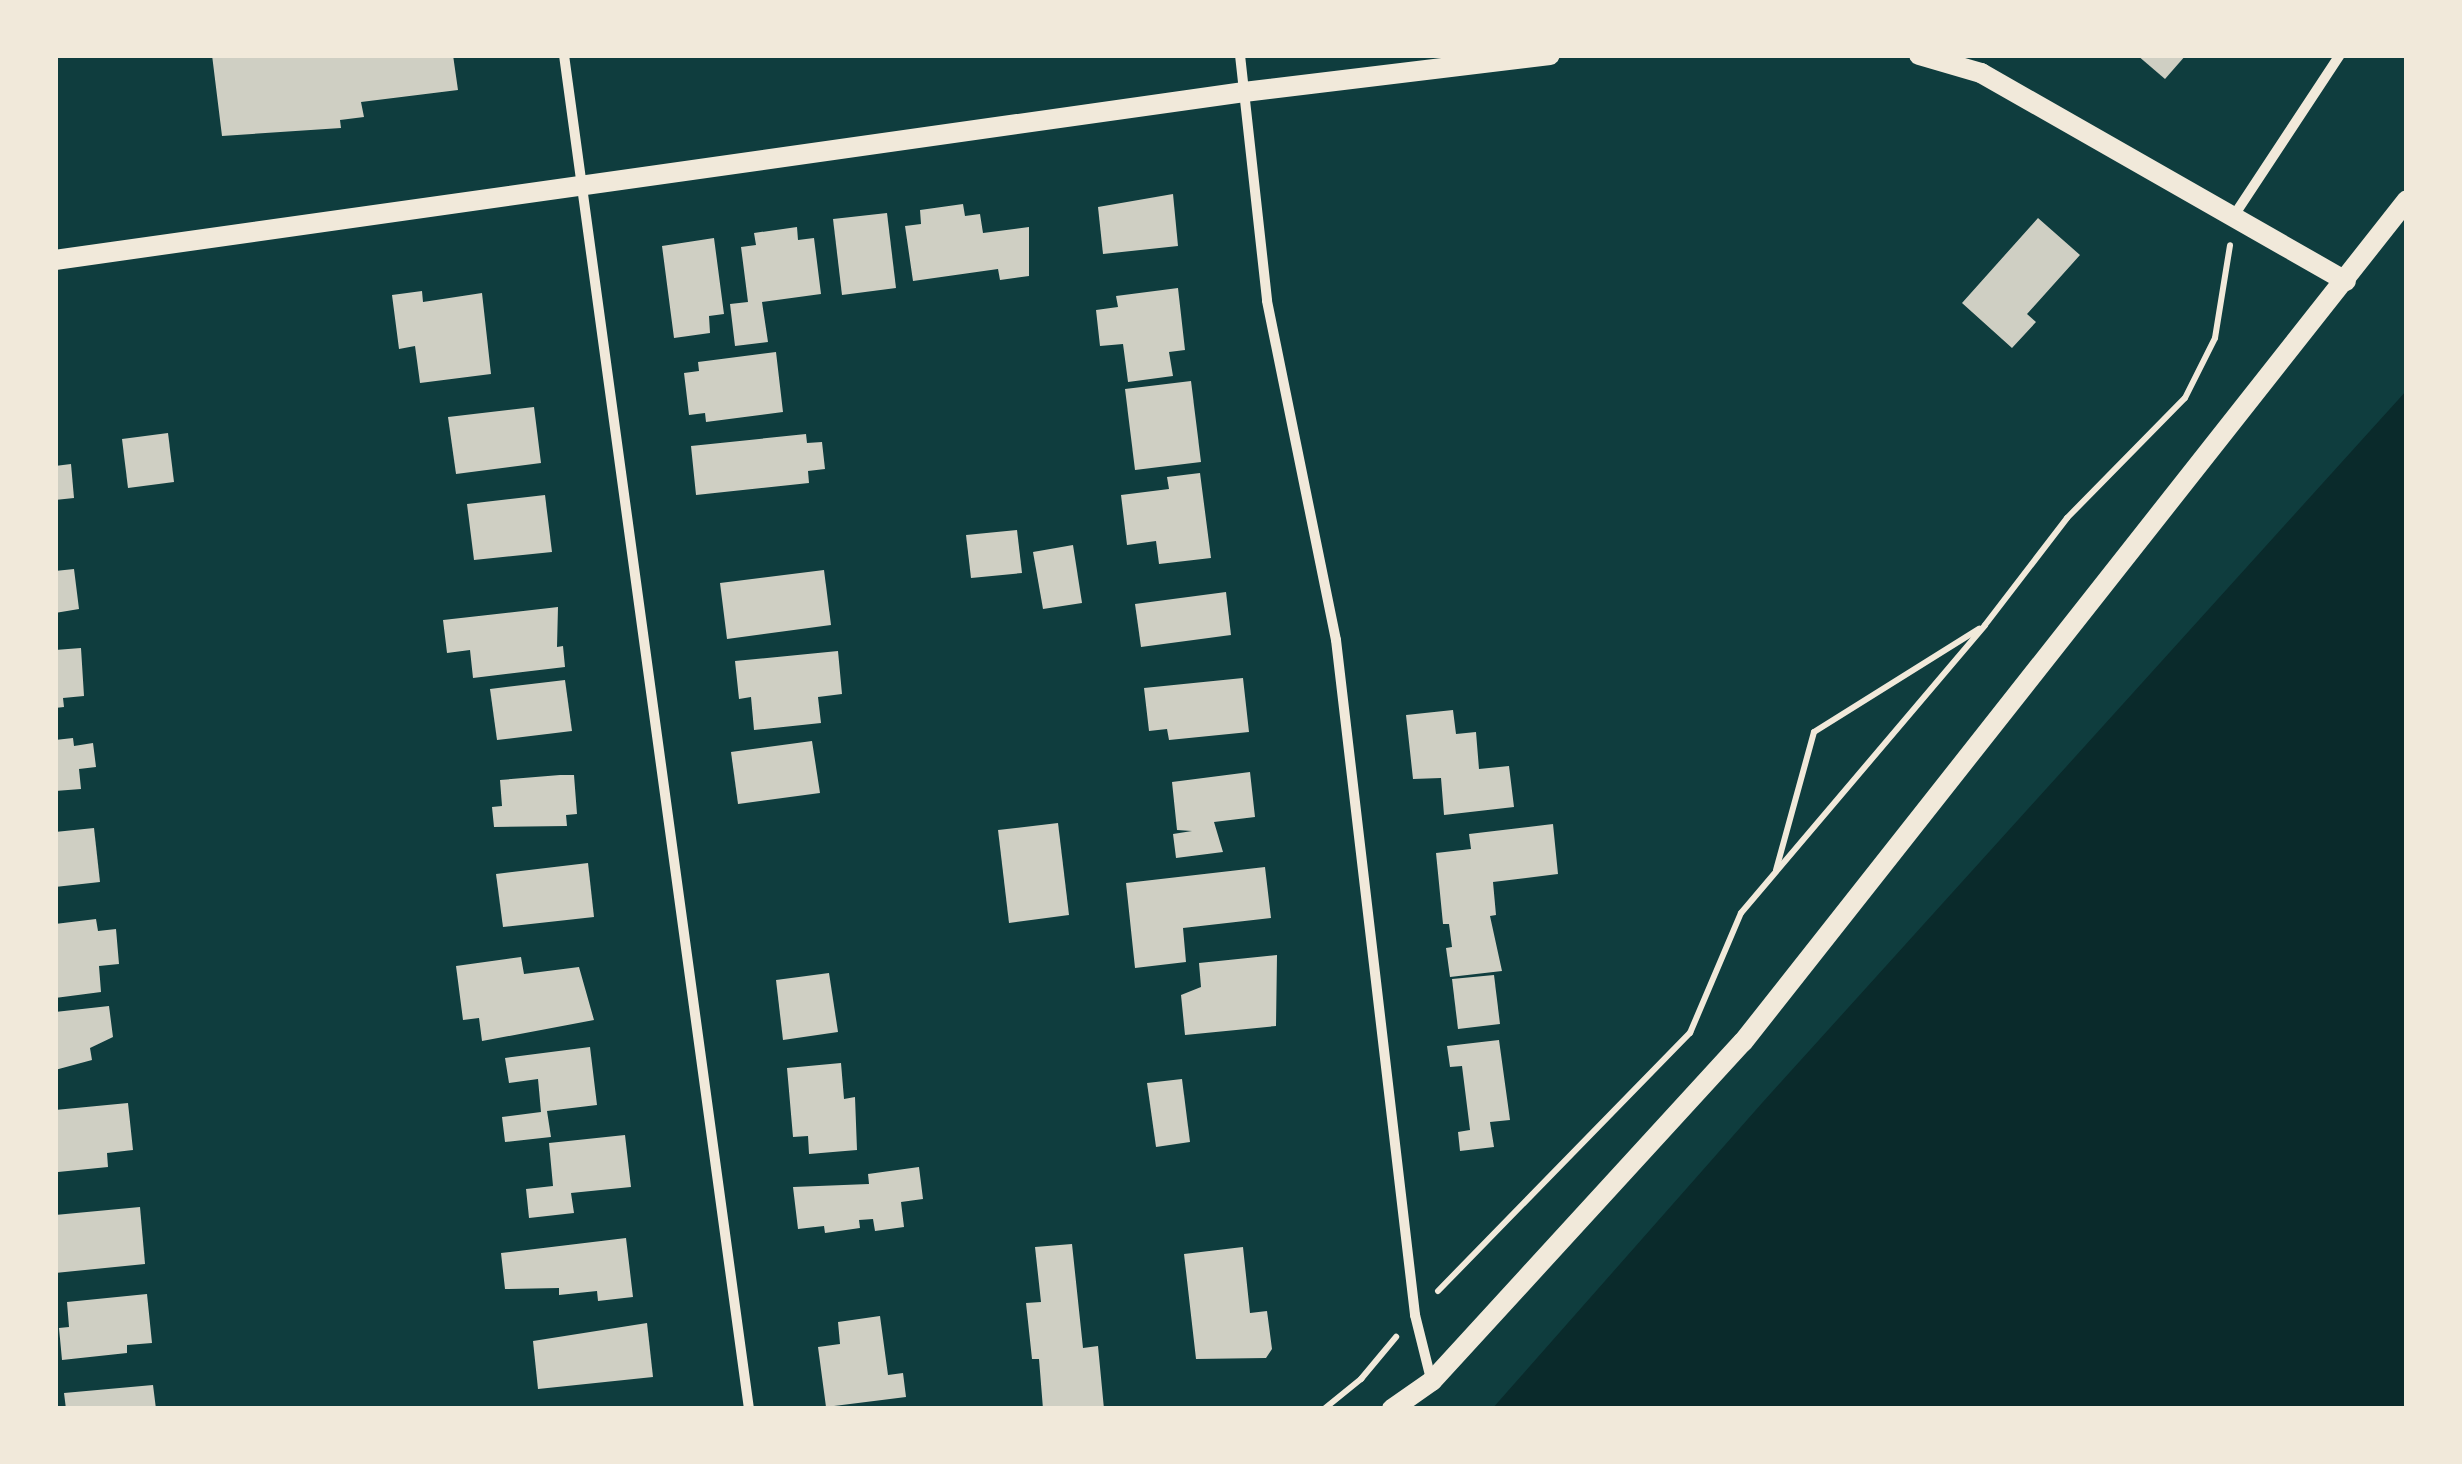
<!DOCTYPE html>
<style>
body{margin:0}
#map{position:relative;width:2462px;height:1464px;overflow:hidden;background:#0f3d3e;font-family:"Varela Round",sans-serif}
div>[style]{position:absolute}
.water>*{inset:0;background:#0a2a2b}
.building>*{inset:0;background:#cfcfc3}
.path>*{height:6px;margin:-3px;padding:0 3px;transform-origin:3px;border-radius:3px;background:#f1e9da}
.minor>*{height:10px;margin:-5px;padding:0 5px;transform-origin:5px;border-radius:5px;background:#f1e9da}
.secondary>*{height:20px;margin:-10px;padding:0 10px;transform-origin:10px;border-radius:10px;background:#f1e9da}
span{translate:-50% -50%;white-space:nowrap;text-align:center;line-height:1.15;-webkit-text-stroke:9px #f1e9da;paint-order:stroke}
.frame{position:absolute;inset:0;border:58px solid #f1e9da;pointer-events:none}
</style>
<div id="map">
<div class="water">
<i style="clip-path:polygon(2407px 390px,2407px 1409px,1492px 1409px,1762px 1103px)"></i>
</div>
<div class="building">
<i style="clip-path:polygon(212px 55px,453px 55px,458px 90px,361px 102px,364px 117px,340px 120px,341px 128px,222px 136px)"></i>
<i style="clip-path:polygon(2137px 55px,2186px 55px,2165px 79px)"></i>
<i style="clip-path:polygon(1173px 194px,1178px 246px,1103px 254px,1098px 207px)"></i>
<i style="clip-path:polygon(963px 204px,965px 216px,980px 214px,983px 233px,1029px 227px,1029px 276px,1000px 280px,998px 269px,913px 281px,905px 226px,921px 224px,920px 210px)"></i>
<i style="clip-path:polygon(887px 213px,896px 288px,842px 295px,833px 219px)"></i>
<i style="clip-path:polygon(2038px 218px,2080px 255px,2027px 314px,2036px 322px,2012px 348px,1962px 303px)"></i>
<i style="clip-path:polygon(797px 227px,798px 240px,814px 238px,821px 294px,762px 302px,768px 342px,735px 346px,730px 304px,748px 302px,741px 247px,756px 245px,754px 233px)"></i>
<i style="clip-path:polygon(714px 238px,724px 314px,709px 316px,710px 333px,674px 338px,662px 246px)"></i>
<i style="clip-path:polygon(1178px 288px,1185px 350px,1169px 352px,1173px 376px,1128px 382px,1123px 344px,1100px 346px,1096px 310px,1118px 307px,1116px 296px)"></i>
<i style="clip-path:polygon(422px 291px,423px 302px,482px 293px,491px 374px,420px 383px,415px 346px,399px 349px,392px 295px)"></i>
<i style="clip-path:polygon(776px 352px,783px 412px,706px 422px,705px 413px,689px 415px,684px 373px,699px 371px,698px 362px)"></i>
<i style="clip-path:polygon(1191px 381px,1201px 462px,1135px 470px,1125px 389px)"></i>
<i style="clip-path:polygon(534px 407px,541px 463px,456px 474px,448px 417px)"></i>
<i style="clip-path:polygon(168px 433px,174px 482px,128px 488px,122px 439px)"></i>
<i style="clip-path:polygon(806px 434px,807px 443px,822px 442px,825px 469px,808px 471px,809px 483px,696px 495px,691px 446px)"></i>
<i style="clip-path:polygon(71px 464px,74px 498px,55px 500px,55px 466px)"></i>
<i style="clip-path:polygon(1200px 473px,1211px 558px,1159px 564px,1156px 541px,1127px 545px,1121px 495px,1169px 489px,1167px 477px)"></i>
<i style="clip-path:polygon(545px 495px,552px 552px,474px 560px,467px 504px)"></i>
<i style="clip-path:polygon(1017px 530px,1022px 573px,971px 578px,966px 535px)"></i>
<i style="clip-path:polygon(1073px 545px,1082px 603px,1043px 609px,1033px 552px)"></i>
<i style="clip-path:polygon(74px 569px,79px 609px,55px 613px,55px 571px)"></i>
<i style="clip-path:polygon(824px 570px,831px 625px,727px 639px,720px 583px)"></i>
<i style="clip-path:polygon(1226px 592px,1231px 635px,1141px 647px,1135px 604px)"></i>
<i style="clip-path:polygon(558px 607px,557px 647px,563px 646px,565px 667px,473px 678px,470px 650px,447px 653px,443px 620px)"></i>
<i style="clip-path:polygon(81px 648px,84px 696px,63px 698px,64px 707px,55px 708px,55px 650px)"></i>
<i style="clip-path:polygon(838px 651px,842px 694px,818px 697px,821px 723px,754px 730px,751px 697px,739px 699px,735px 661px)"></i>
<i style="clip-path:polygon(1243px 678px,1249px 732px,1169px 740px,1167px 729px,1149px 731px,1144px 688px)"></i>
<i style="clip-path:polygon(565px 680px,572px 731px,497px 740px,490px 689px)"></i>
<i style="clip-path:polygon(1453px 710px,1456px 734px,1476px 732px,1479px 769px,1509px 766px,1514px 807px,1444px 815px,1441px 778px,1413px 779px,1406px 715px)"></i>
<i style="clip-path:polygon(73px 738px,74px 746px,93px 743px,96px 767px,79px 769px,81px 789px,55px 791px,55px 740px)"></i>
<i style="clip-path:polygon(812px 741px,820px 793px,738px 804px,731px 752px)"></i>
<i style="clip-path:polygon(1250px 772px,1255px 817px,1214px 822px,1223px 852px,1176px 858px,1173px 834px,1192px 831px,1177px 830px,1172px 782px)"></i>
<i style="clip-path:polygon(560px 775px,574px 775px,577px 814px,566px 815px,567px 826px,494px 827px,492px 807px,502px 806px,500px 780px)"></i>
<i style="clip-path:polygon(1058px 823px,1069px 915px,1009px 923px,998px 830px)"></i>
<i style="clip-path:polygon(1553px 824px,1558px 874px,1493px 882px,1496px 915px,1490px 916px,1502px 971px,1450px 977px,1446px 948px,1452px 947px,1449px 924px,1443px 924px,1436px 853px,1471px 849px,1469px 834px)"></i>
<i style="clip-path:polygon(94px 828px,100px 882px,55px 887px,55px 832px)"></i>
<i style="clip-path:polygon(588px 863px,594px 917px,503px 927px,496px 874px)"></i>
<i style="clip-path:polygon(1265px 867px,1271px 918px,1183px 928px,1186px 962px,1135px 968px,1126px 883px)"></i>
<i style="clip-path:polygon(96px 919px,98px 931px,116px 929px,119px 964px,99px 966px,101px 992px,55px 998px,55px 924px)"></i>
<i style="clip-path:polygon(1277px 955px,1276px 1026px,1185px 1035px,1181px 995px,1201px 987px,1199px 963px)"></i>
<i style="clip-path:polygon(521px 957px,524px 974px,579px 967px,594px 1020px,482px 1041px,479px 1018px,463px 1020px,456px 966px)"></i>
<i style="clip-path:polygon(829px 973px,838px 1032px,783px 1040px,776px 980px)"></i>
<i style="clip-path:polygon(1494px 975px,1500px 1024px,1458px 1029px,1452px 979px)"></i>
<i style="clip-path:polygon(109px 1006px,113px 1037px,90px 1048px,92px 1060px,55px 1070px,55px 1012px)"></i>
<i style="clip-path:polygon(1499px 1040px,1510px 1120px,1490px 1122px,1494px 1147px,1460px 1151px,1458px 1132px,1470px 1130px,1462px 1066px,1450px 1067px,1447px 1046px)"></i>
<i style="clip-path:polygon(590px 1047px,597px 1105px,547px 1111px,551px 1137px,505px 1142px,502px 1117px,541px 1112px,538px 1079px,509px 1083px,505px 1058px)"></i>
<i style="clip-path:polygon(841px 1063px,844px 1099px,855px 1097px,857px 1150px,809px 1154px,808px 1136px,793px 1137px,787px 1068px)"></i>
<i style="clip-path:polygon(1182px 1079px,1190px 1142px,1156px 1147px,1147px 1083px)"></i>
<i style="clip-path:polygon(128px 1103px,133px 1150px,107px 1153px,108px 1167px,58px 1172px,55px 1110px)"></i>
<i style="clip-path:polygon(625px 1135px,631px 1187px,571px 1193px,574px 1213px,529px 1218px,526px 1189px,553px 1186px,549px 1143px)"></i>
<i style="clip-path:polygon(919px 1167px,923px 1199px,901px 1202px,904px 1227px,875px 1231px,873px 1219px,859px 1220px,860px 1228px,825px 1233px,824px 1226px,798px 1229px,793px 1187px,869px 1184px,868px 1174px)"></i>
<i style="clip-path:polygon(140px 1207px,145px 1264px,55px 1273px,55px 1215px)"></i>
<i style="clip-path:polygon(626px 1238px,633px 1297px,598px 1301px,597px 1291px,559px 1295px,559px 1288px,505px 1289px,501px 1253px)"></i>
<i style="clip-path:polygon(1072px 1244px,1083px 1348px,1098px 1346px,1104px 1409px,1043px 1409px,1039px 1359px,1032px 1359px,1026px 1303px,1041px 1302px,1035px 1247px)"></i>
<i style="clip-path:polygon(1243px 1247px,1250px 1313px,1267px 1311px,1272px 1349px,1266px 1358px,1196px 1359px,1184px 1254px)"></i>
<i style="clip-path:polygon(147px 1294px,152px 1343px,127px 1345px,127px 1353px,62px 1360px,59px 1328px,69px 1327px,67px 1302px)"></i>
<i style="clip-path:polygon(880px 1316px,888px 1375px,903px 1373px,906px 1397px,826px 1407px,818px 1347px,840px 1344px,838px 1322px)"></i>
<i style="clip-path:polygon(647px 1323px,653px 1377px,538px 1389px,533px 1341px)"></i>
<i style="clip-path:polygon(153px 1385px,156px 1409px,66px 1409px,64px 1393px)"></i>
</div>
<div class="path">
<i style="left:1776px;top:870px;width:143px;rotate:-74.6deg"></i>
<i style="left:1814px;top:732px;width:195px;rotate:-32deg"></i>
<i style="left:1438px;top:1291px;width:361px;rotate:-45.7deg"></i>
<i style="left:1690px;top:1033px;width:130px;rotate:-67deg"></i>
<i style="left:1741px;top:913px;width:377px;rotate:-49.7deg"></i>
<i style="left:1985px;top:625px;width:135px;rotate:-52.5deg"></i>
<i style="left:2067px;top:518px;width:168px;rotate:-45.5deg"></i>
<i style="left:2185px;top:398px;width:67px;rotate:-63.4deg"></i>
<i style="left:2215px;top:338px;width:94px;rotate:-80.8deg"></i>
<i style="left:1324px;top:1409px;width:48px;rotate:-39deg"></i>
<i style="left:1361px;top:1379px;width:55px;rotate:-50.2deg"></i>
</div>
<div class="minor">
<i style="left:564px;top:55px;width:1367px;rotate:82.22deg"></i>
<i style="left:1240px;top:55px;width:247px;rotate:83.7deg"></i>
<i style="left:1267px;top:301px;width:346px;rotate:78.5deg"></i>
<i style="left:1336px;top:640px;width:680px;rotate:83.32deg"></i>
<i style="left:1415px;top:1315px;width:66px;rotate:76deg"></i>
<i style="left:2235px;top:214px;width:191px;rotate:-56.6deg"></i>
</div>
<div class="secondary">
<i style="left:1919px;top:55px;width:65px;rotate:16.2deg"></i>
<i style="left:1981px;top:73px;width:420px;rotate:29.7deg"></i>
<i style="left:55px;top:260px;width:1201px;rotate:-8.04deg"></i>
<i style="left:1244px;top:92px;width:308px;rotate:-6.9deg"></i>
<i style="left:1392px;top:1409px;width:49px;rotate:-35deg"></i>
<i style="left:1432px;top:1381px;width:460px;rotate:-47.5deg"></i>
<i style="left:1743px;top:1042px;width:1072px;rotate:-51.74deg"></i>
</div>
<div class="frame"></div>
</div>
